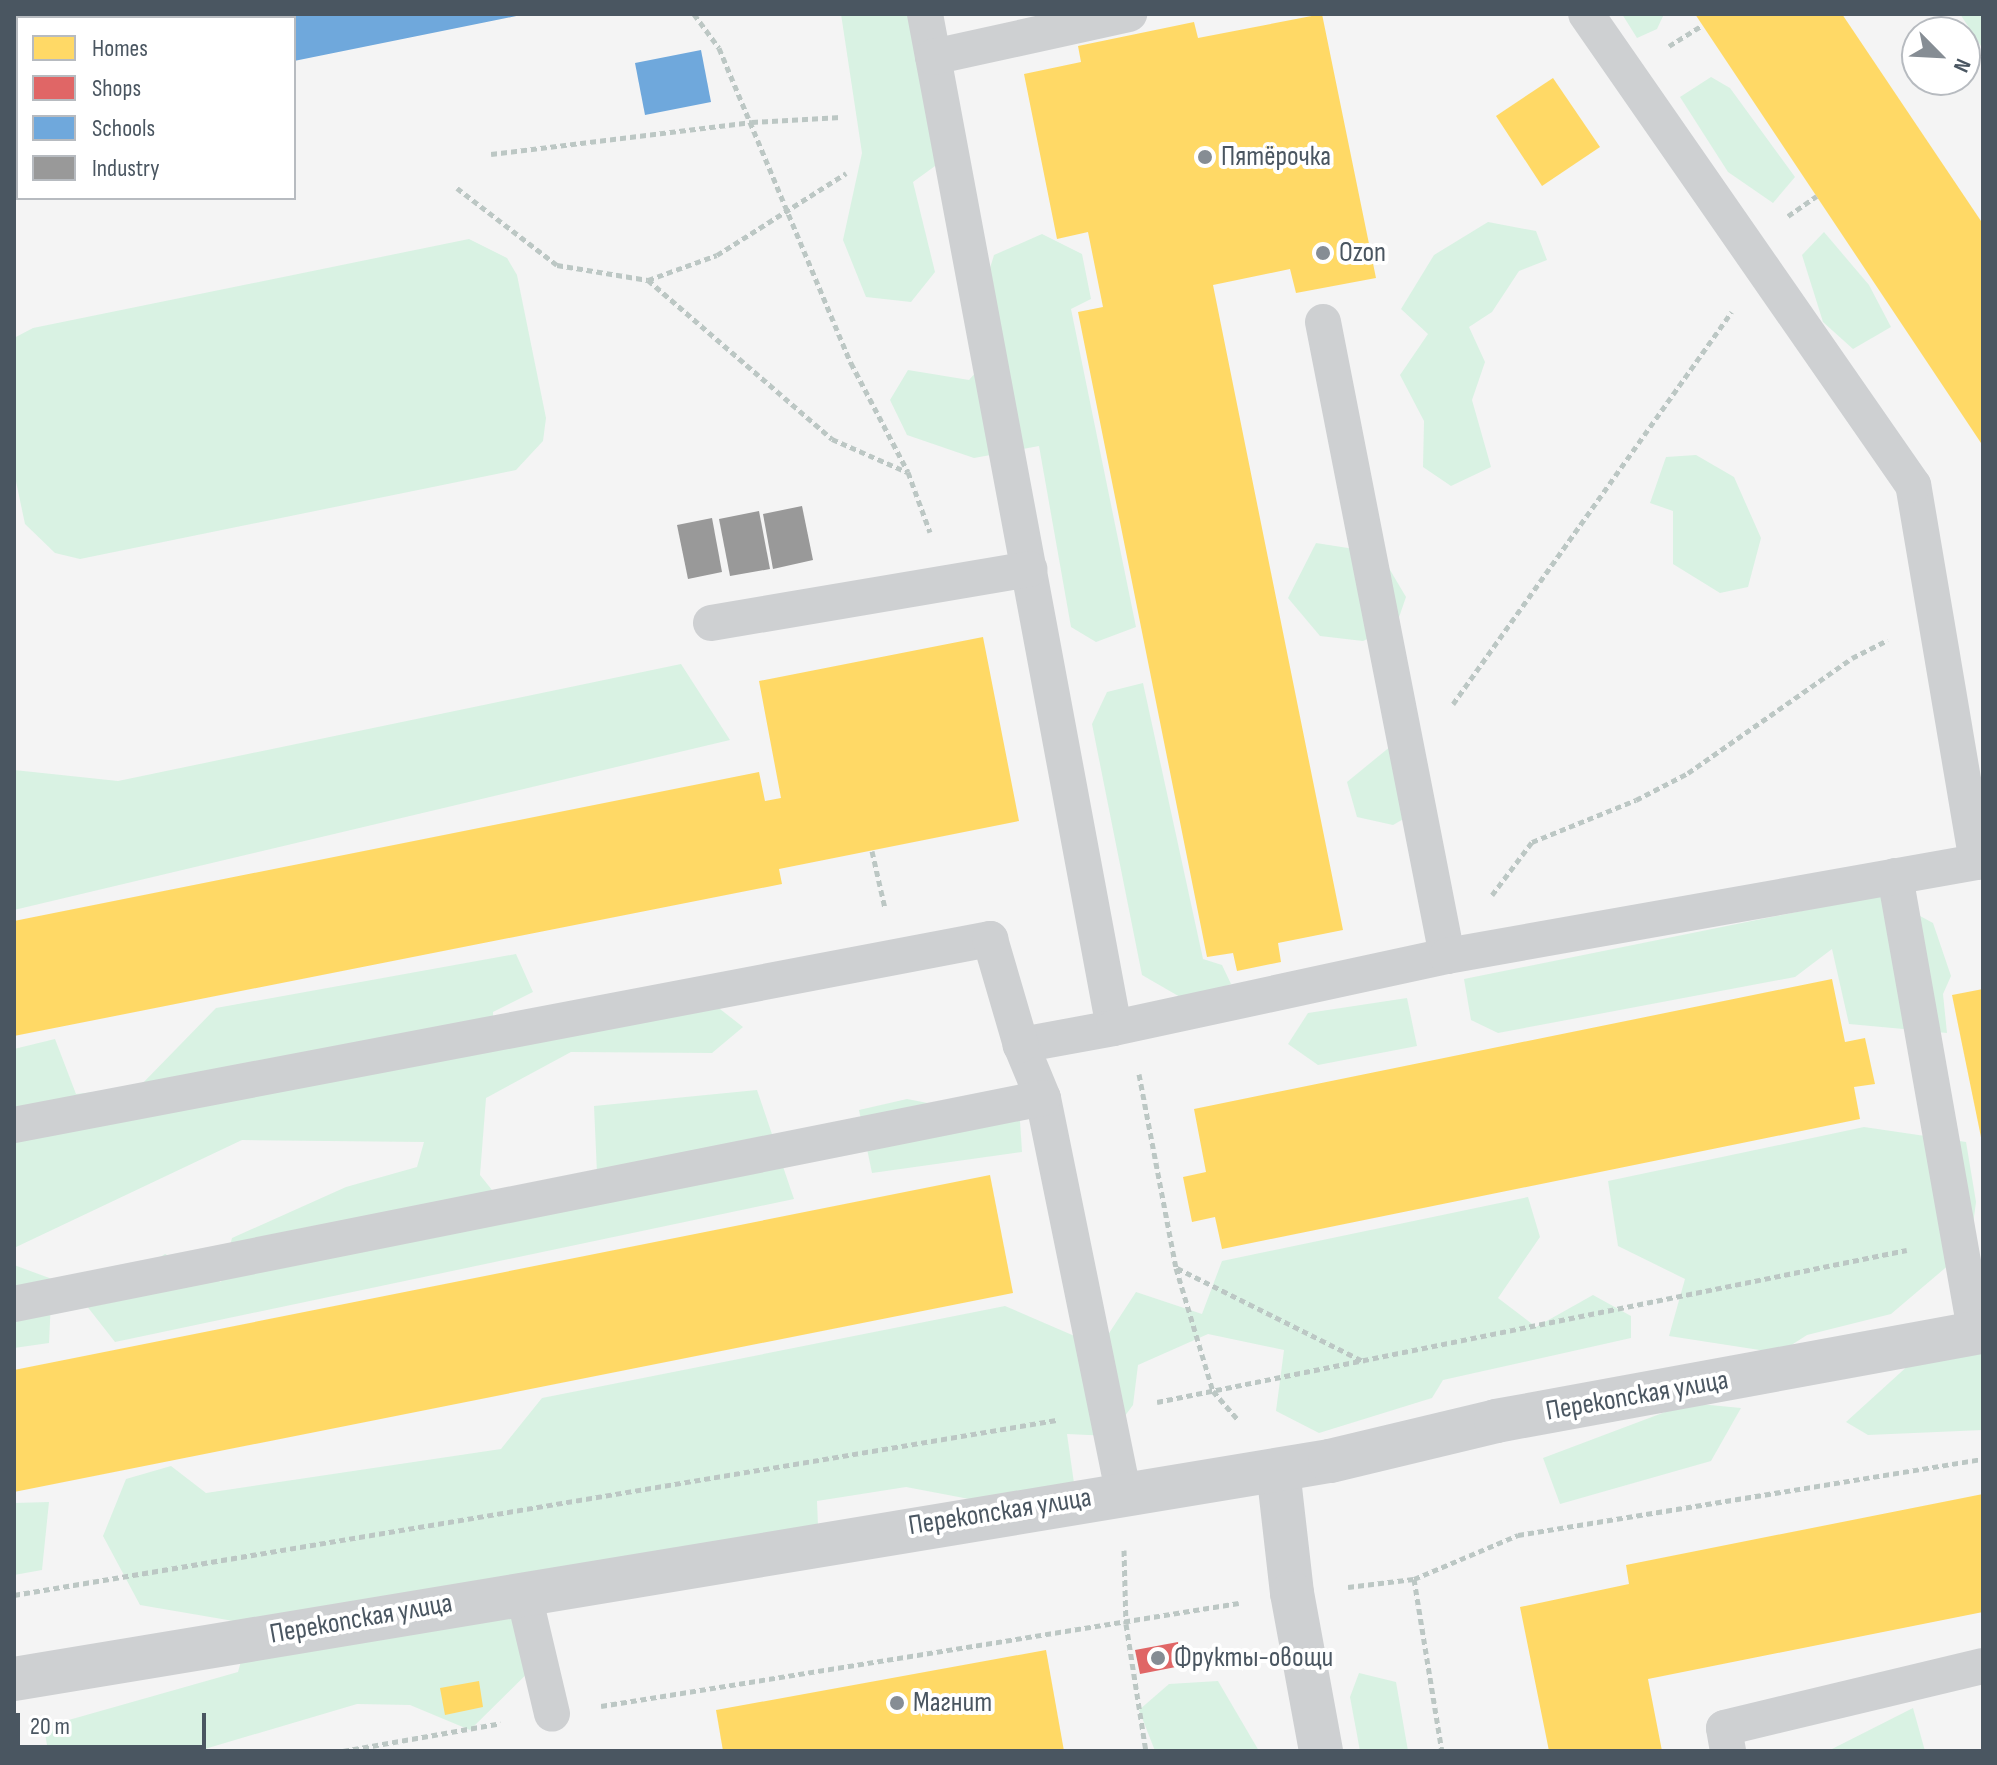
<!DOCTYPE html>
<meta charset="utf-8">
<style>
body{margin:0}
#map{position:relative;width:1997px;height:1765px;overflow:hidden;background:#f4f4f4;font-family:"Sofia Sans Condensed",sans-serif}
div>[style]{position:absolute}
.green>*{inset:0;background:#d9f2e3}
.homes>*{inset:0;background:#ffd966}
.shops>*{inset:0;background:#e06666}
.schools>*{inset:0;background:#6fa8dc}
.industry>*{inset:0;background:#999}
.path>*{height:5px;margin-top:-2.5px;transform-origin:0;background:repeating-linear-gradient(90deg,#bcc7c4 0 6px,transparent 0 10px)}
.service>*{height:36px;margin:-18px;padding:0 18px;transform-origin:18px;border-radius:18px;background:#ced0d2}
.minor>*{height:44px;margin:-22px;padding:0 22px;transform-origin:22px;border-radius:22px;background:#ced0d2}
.dots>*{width:22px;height:22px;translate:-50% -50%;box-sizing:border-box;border:4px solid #fff;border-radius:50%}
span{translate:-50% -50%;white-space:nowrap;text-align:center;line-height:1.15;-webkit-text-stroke:8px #fff;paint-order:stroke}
.poi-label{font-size:28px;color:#4a5661}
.left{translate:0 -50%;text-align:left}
.street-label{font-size:28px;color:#4a5661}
.frame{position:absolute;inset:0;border:16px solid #4a5661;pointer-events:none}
.legend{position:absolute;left:16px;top:16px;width:280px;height:184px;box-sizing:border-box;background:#fff;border:2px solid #b7bbc0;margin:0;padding:10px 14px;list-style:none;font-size:24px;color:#4a5661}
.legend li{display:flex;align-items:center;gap:16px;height:40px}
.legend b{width:40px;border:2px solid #b7bbc0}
.north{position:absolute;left:1901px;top:16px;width:80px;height:80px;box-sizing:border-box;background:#fff;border:2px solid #b7bbc0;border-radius:50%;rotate:114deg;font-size:22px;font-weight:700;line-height:32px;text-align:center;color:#4a5661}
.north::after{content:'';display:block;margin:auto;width:28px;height:36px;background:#868d94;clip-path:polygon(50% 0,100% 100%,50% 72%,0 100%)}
.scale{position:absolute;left:16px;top:1713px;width:190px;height:36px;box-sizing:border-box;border:4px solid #4a5661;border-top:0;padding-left:10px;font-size:24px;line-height:28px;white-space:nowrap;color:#4a5661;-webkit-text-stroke:6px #fff;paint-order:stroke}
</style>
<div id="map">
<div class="green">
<i style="clip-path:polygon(841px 14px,939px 14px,964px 145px,913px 182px,935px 272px,911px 302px,866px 297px,843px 240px,862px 153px)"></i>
<i style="clip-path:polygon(1622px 14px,1664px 14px,1657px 29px,1637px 38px)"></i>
<i style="clip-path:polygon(1960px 14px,1983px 14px,1983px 49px)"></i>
<i style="clip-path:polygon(1711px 77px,1730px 88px,1795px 177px,1773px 203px,1728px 172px,1680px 97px)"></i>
<i style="clip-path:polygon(1488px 222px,1536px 231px,1547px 260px,1519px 271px,1492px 312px,1469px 327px,1485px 362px,1472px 400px,1491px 467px,1451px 486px,1423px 467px,1424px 421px,1400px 375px,1428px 334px,1401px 309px,1434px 255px)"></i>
<i style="clip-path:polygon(1824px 232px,1869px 285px,1891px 327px,1853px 349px,1823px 322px,1802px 255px)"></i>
<i style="clip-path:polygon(1042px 234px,1082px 254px,1091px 299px,1071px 309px,1136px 627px,1096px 642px,1071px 627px,1039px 446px,974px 458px,907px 435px,890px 400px,908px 370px,969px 380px,996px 350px,987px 278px,994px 255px)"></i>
<i style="clip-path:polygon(469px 239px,507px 258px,517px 275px,546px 418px,543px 441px,516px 470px,80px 559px,55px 553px,25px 524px,14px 472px,14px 338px,33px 328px)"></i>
<i style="clip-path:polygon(1696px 455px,1734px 477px,1761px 538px,1748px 587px,1720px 593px,1673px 564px,1673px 511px,1650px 503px,1666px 457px)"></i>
<i style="clip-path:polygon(1316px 543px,1380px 553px,1406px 597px,1396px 626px,1363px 641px,1320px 636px,1288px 598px)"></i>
<i style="clip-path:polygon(681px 664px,730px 740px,14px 910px,14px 770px,118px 781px)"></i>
<i style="clip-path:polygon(1143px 683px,1203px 959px,1222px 965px,1231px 984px,1187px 1001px,1142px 975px,1092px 724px,1107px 692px)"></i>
<i style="clip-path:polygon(1391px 746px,1428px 805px,1393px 825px,1357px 817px,1347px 782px)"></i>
<i style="clip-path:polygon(1881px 895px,1933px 923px,1951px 976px,1943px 994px,1947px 1033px,1849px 1024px,1832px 949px,1795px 977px,1498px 1033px,1471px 1020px,1464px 979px)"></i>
<i style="clip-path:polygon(516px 954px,533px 992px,493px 1012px,494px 1039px,711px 1002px,743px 1027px,712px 1053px,571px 1052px,486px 1098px,480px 1175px,504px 1205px,598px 1196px,594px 1106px,757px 1090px,794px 1199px,115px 1342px,86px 1305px,165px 1254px,221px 1282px,232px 1238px,346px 1187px,417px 1167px,424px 1142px,242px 1140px,14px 1248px,14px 1049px,55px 1039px,76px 1094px,139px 1087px,216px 1008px)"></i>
<i style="clip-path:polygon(1407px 998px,1417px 1046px,1318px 1065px,1288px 1044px,1308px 1013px)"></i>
<i style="clip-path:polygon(907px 1099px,1020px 1121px,1022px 1152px,872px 1173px,859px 1110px)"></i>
<i style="clip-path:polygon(1864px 1127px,1966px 1142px,1976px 1202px,1970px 1247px,1891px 1314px,1807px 1335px,1779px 1353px,1669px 1336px,1685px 1279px,1618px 1246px,1608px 1181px)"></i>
<i style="clip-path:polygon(1528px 1197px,1540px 1237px,1498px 1298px,1536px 1327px,1593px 1295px,1631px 1316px,1631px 1338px,1443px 1380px,1432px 1398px,1319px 1433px,1276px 1411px,1284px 1350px,1208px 1334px,1138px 1365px,1133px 1405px,1110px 1436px,1067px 1434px,1074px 1483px,985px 1502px,906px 1487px,817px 1501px,818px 1526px,531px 1617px,554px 1647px,470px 1730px,410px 1705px,357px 1704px,198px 1751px,48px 1751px,44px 1727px,238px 1672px,251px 1624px,140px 1605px,103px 1536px,126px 1479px,171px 1466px,206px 1493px,501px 1449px,542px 1398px,1005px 1306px,1100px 1347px,1136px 1292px,1202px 1314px,1222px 1261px)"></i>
<i style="clip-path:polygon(14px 1265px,52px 1279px,49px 1343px,14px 1348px)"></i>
<i style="clip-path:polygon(1983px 1350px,1983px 1430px,1868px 1435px,1846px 1422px,1911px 1363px)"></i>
<i style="clip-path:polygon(1689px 1403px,1741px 1408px,1711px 1461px,1560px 1504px,1543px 1458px)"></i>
<i style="clip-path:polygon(49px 1502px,42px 1570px,14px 1575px,14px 1503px)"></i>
<i style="clip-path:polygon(1359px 1673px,1396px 1682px,1408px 1751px,1360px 1751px,1350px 1697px)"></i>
<i style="clip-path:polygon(1218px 1681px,1259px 1751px,1155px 1751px,1139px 1710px,1169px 1684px)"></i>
<i style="clip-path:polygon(1913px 1708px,1925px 1751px,1828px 1751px)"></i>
</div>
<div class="homes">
<i style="clip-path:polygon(1322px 14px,1376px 278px,1296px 293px,1290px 269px,1213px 285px,1343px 930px,1278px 943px,1281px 962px,1237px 971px,1233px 953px,1207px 957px,1078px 312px,1103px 307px,1088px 232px,1057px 239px,1024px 74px,1081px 62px,1078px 46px,1194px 22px,1198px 38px)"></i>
<i style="clip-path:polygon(1695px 14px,1842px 14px,1983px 224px,1983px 446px)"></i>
<i style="clip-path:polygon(1553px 78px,1600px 147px,1542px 186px,1496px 116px)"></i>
<i style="clip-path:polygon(983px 637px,1019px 821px,779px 869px,782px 884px,14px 1036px,14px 921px,759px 772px,765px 801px,781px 798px,759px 681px)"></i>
<i style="clip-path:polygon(1832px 979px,1845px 1042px,1865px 1038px,1875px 1084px,1854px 1087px,1860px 1119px,1222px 1249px,1215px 1217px,1192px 1222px,1183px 1177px,1206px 1172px,1194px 1109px)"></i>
<i style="clip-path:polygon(1983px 989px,1983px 1142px,1982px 1142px,1952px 995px)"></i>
<i style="clip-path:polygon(990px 1175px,1013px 1293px,14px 1492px,14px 1370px)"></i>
<i style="clip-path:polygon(1983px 1494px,1983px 1612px,1648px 1679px,1662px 1751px,1549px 1751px,1520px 1607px,1629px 1584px,1626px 1565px)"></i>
<i style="clip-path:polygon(1046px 1650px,1064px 1751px,723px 1751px,716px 1710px)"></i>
<i style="clip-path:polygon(479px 1681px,483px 1707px,445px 1715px,440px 1688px)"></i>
</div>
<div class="shops">
<i style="clip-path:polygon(1178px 1642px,1181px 1666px,1140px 1674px,1135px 1650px)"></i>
</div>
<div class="schools">
<i style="clip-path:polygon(14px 14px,521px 14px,521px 15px,294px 61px,294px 18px,18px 18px,17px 85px)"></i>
<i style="clip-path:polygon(701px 50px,711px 102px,645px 115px,635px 63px)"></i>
</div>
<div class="industry">
<i style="clip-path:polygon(802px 506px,813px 560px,773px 569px,763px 514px)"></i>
<i style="clip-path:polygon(759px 511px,770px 569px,730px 576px,719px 519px)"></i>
<i style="clip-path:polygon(712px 518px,722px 572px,688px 579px,677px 525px)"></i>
</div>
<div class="path">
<i style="left:694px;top:14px;width:42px;rotate:53.7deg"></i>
<i style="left:719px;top:48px;width:342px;rotate:67.3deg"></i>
<i style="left:851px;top:363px;width:123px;rotate:62.4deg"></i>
<i style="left:908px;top:472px;width:64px;rotate:69.9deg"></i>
<i style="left:1669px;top:46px;width:39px;rotate:-32deg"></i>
<i style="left:491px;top:154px;width:263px;rotate:-7deg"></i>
<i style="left:752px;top:122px;width:89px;rotate:-3.2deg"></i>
<i style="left:457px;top:188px;width:126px;rotate:37.6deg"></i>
<i style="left:557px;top:265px;width:92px;rotate:9.4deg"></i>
<i style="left:648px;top:280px;width:243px;rotate:40.8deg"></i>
<i style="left:832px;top:439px;width:82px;rotate:23.7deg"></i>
<i style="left:1788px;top:216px;width:35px;rotate:-35deg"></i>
<i style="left:648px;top:280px;width:73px;rotate:-19.9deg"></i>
<i style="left:717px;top:255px;width:153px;rotate:-32.4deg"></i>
<i style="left:1453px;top:704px;width:481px;rotate:-54.6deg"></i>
<i style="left:872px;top:851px;width:58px;rotate:77.2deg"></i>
<i style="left:1492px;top:895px;width:66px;rotate:-53deg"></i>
<i style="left:1532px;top:842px;width:112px;rotate:-22deg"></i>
<i style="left:1636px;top:800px;width:59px;rotate:-27.4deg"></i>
<i style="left:1688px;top:773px;width:200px;rotate:-35deg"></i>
<i style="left:1852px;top:658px;width:40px;rotate:-26.6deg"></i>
<i style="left:1139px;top:1074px;width:197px;rotate:79.2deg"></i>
<i style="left:1176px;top:1268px;width:128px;rotate:73.3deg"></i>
<i style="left:1213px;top:1391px;width:37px;rotate:49deg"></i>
<i style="left:1177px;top:1268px;width:210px;rotate:26.6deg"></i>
<i style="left:1157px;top:1402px;width:765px;rotate:-11.46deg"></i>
<i style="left:1124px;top:1550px;width:74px;rotate:88.5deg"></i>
<i style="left:1126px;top:1624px;width:129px;rotate:81.1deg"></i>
<i style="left:1414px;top:1579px;width:174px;rotate:80.8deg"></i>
<i style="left:1348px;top:1587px;width:66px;rotate:-6.9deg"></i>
<i style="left:1414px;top:1579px;width:113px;rotate:-22.9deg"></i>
<i style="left:1518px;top:1535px;width:471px;rotate:-9.3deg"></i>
<i style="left:14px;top:1595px;width:1057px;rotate:-9.53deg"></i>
<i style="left:601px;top:1706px;width:646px;rotate:-9.17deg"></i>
<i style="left:343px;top:1751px;width:160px;rotate:-10deg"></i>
</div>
<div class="service">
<i style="left:925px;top:14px;width:1031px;rotate:79.44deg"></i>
<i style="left:1114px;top:1028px;width:95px;rotate:169.6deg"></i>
<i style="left:1021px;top:1045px;width:57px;rotate:67.5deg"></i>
<i style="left:1043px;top:1098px;width:402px;rotate:78.5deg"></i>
<i style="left:933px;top:57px;width:201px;rotate:-12.4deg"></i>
<i style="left:1323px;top:322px;width:646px;rotate:78.93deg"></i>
<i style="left:711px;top:623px;width:323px;rotate:-9.6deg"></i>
<i style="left:1895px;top:876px;width:465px;rotate:80deg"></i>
<i style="left:1114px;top:1028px;width:341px;rotate:-12.2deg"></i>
<i style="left:1447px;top:956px;width:538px;rotate:-10.06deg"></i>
<i style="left:1977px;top:862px;width:382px;rotate:-99.6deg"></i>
<i style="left:1913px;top:485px;width:573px;rotate:-124.77deg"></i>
<i style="left:14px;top:1125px;width:994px;rotate:-10.79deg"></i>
<i style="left:990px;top:939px;width:110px;rotate:73.7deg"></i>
<i style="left:14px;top:1304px;width:1049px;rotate:-11.32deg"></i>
<i style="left:523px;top:1591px;width:126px;rotate:76.7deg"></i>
<i style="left:1728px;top:1751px;width:23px;rotate:-100deg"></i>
<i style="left:1724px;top:1728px;width:266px;rotate:-13.5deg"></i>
</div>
<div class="minor">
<i style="left:1278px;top:1470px;width:124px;rotate:83.5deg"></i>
<i style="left:1292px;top:1593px;width:161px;rotate:79.6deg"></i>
<i style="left:14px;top:1679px;width:1334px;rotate:-9.41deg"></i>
<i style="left:1330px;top:1461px;width:171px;rotate:-13.5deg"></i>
<i style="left:1496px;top:1421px;width:495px;rotate:-10.4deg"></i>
</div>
<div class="dots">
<i style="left:1205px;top:157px;background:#868d94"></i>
<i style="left:1323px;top:253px;background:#868d94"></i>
<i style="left:1158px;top:1658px;background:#868d94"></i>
<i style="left:897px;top:1703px;background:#868d94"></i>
</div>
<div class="poi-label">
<span class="left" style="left:1221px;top:157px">Пятёрочка</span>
<span class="left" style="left:1339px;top:253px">Ozon</span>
<span class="left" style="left:1174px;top:1658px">Фрукты-овощи</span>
<span class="left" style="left:913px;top:1703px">Магнит</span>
</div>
<div class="street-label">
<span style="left:1637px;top:1396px;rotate:-10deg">Перекопская улица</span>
<span style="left:1000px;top:1512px;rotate:-9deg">Перекопская улица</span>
<span style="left:361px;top:1619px;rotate:-10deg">Перекопская улица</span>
</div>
<div class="frame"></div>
<ul class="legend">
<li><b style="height:22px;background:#ffd966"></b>Homes</li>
<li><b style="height:22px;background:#e06666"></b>Shops</li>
<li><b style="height:22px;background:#6fa8dc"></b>Schools</li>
<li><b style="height:22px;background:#999"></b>Industry</li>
</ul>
<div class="north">N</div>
<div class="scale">20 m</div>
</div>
